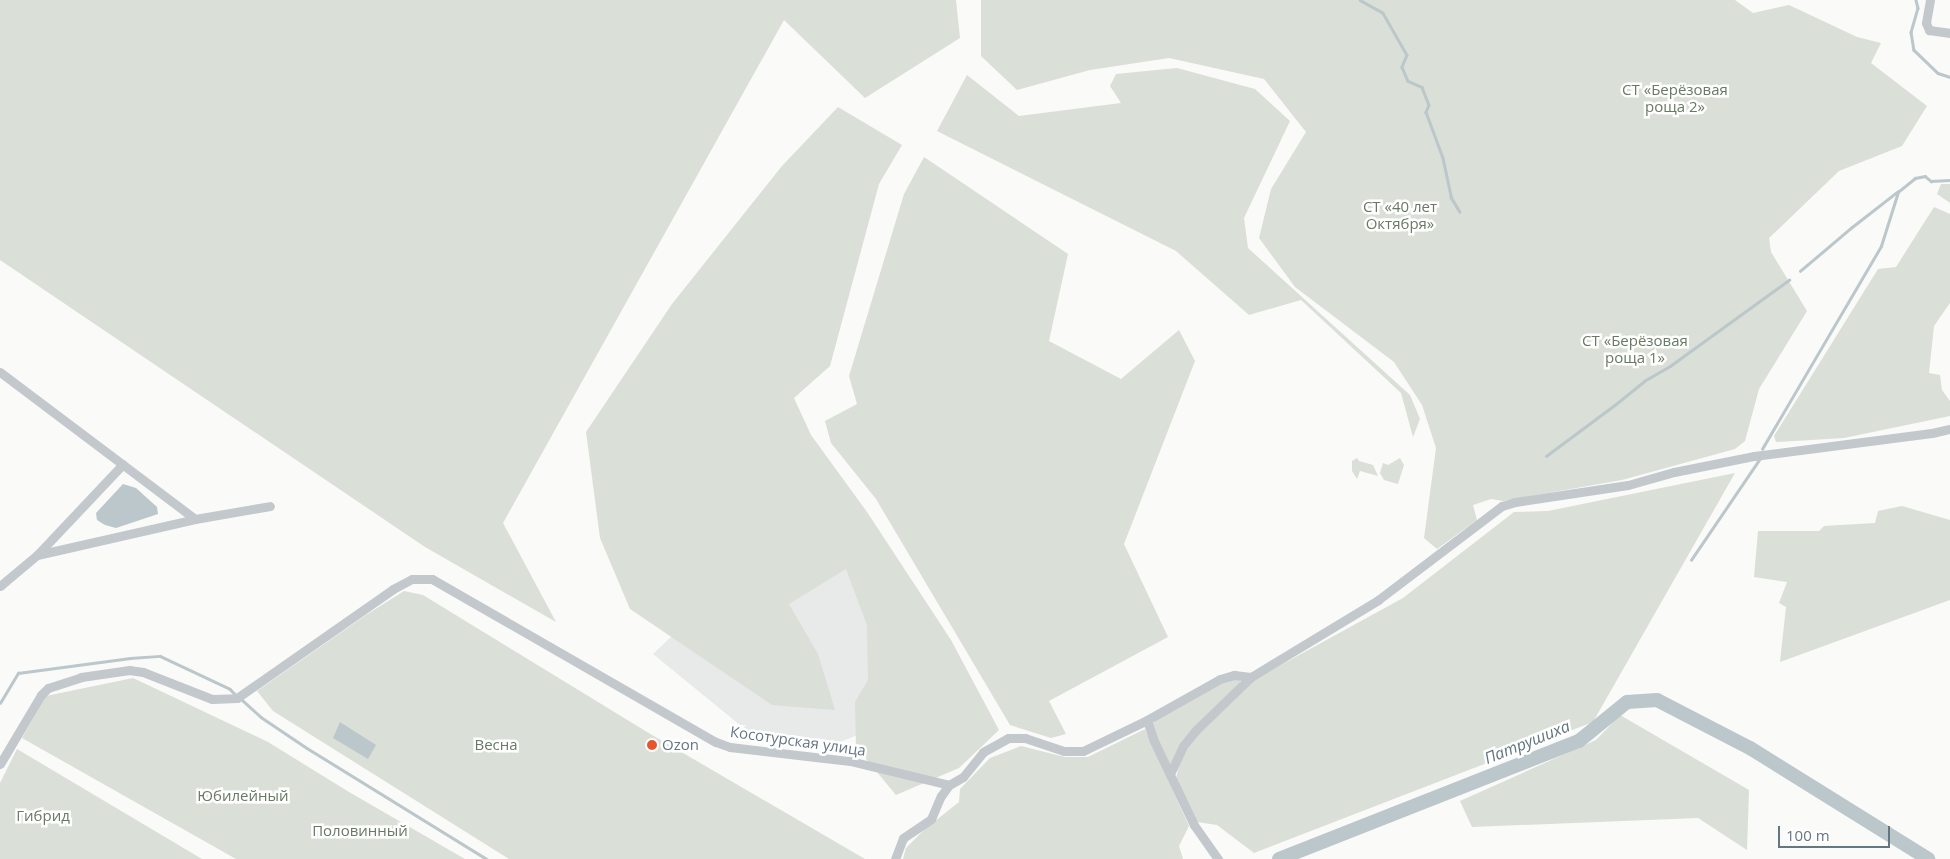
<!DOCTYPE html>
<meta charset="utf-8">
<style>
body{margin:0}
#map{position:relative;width:1950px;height:859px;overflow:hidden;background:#fafaf8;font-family:"Open Sans",sans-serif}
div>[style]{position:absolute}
.built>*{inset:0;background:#e8e9e9}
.green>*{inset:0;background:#dadfd7}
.water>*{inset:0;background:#bbc7cb}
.stream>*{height:2.5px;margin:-1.25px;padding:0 1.25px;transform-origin:1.25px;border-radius:1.25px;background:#bbc7cb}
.river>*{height:14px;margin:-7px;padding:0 7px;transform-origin:7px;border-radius:7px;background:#bbc7cb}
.minor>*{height:9px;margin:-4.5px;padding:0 4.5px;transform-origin:4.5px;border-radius:4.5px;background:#c3c8cc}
.dots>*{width:14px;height:14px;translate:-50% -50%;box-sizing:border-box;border:2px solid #fff;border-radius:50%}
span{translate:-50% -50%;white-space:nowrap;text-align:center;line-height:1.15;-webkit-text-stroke:5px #fff;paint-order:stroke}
.park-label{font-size:15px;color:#687a64}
.street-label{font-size:15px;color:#657683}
.poi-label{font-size:15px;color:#657683}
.left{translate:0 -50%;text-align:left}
.water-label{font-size:16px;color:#60757c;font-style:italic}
.scale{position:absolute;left:1778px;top:826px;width:112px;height:22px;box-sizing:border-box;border:2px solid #657683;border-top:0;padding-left:6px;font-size:15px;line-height:18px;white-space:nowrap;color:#657683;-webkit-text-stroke:4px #fff;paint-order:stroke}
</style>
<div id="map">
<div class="built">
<i style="clip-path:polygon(847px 562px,886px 636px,878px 727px,840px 742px,746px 730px,653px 654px,673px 635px)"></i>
</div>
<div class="green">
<i style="clip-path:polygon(0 0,956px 0,960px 38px,865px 98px,784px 20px,503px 523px,556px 622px,425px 547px,0 260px)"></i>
<i style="clip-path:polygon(981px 0,1735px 0,1753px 13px,1789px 5px,1857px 37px,1881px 43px,1871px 63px,1927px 106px,1902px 146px,1839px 171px,1769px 238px,1771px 252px,1807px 311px,1759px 389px,1745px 441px,1735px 449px,1622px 480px,1503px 501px,1491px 499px,1473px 505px,1477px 520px,1437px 549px,1424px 538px,1436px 448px,1422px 405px,1394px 362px,1295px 287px,1259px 238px,1271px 189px,1306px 132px,1264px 79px,1169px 58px,1090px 70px,1017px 90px,981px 56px)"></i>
<i style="clip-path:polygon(1177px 68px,1255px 89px,1290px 121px,1244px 218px,1248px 248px,1410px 395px,1420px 419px,1413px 437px,1401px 393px,1301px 300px,1249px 315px,1176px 251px,937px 131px,967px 75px,1019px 116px,1121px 103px,1110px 86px,1116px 74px)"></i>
<i style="clip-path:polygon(838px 107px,902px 145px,879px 184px,830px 366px,794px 398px,811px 435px,867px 512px,951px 640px,999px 730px,959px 768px,896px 795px,856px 747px,855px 702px,868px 680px,867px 625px,846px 569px,789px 604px,818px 654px,835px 710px,772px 705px,630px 609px,600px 538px,586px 432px,672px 304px,782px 166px)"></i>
<i style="clip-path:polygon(924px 157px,1068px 254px,1049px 341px,1121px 379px,1179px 330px,1195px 361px,1124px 544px,1168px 637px,1049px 701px,1066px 734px,1051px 738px,1010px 725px,876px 499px,831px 443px,825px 421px,857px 404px,849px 376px,904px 194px)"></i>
<i style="clip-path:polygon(1941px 184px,1950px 184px,1950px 203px,1937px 194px)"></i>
<i style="clip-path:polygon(1934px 207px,1950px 214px,1950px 303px,1934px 326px,1929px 373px,1940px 375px,1942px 390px,1950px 401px,1950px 416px,1844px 438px,1776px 442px,1774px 436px,1878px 269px,1896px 267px)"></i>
<i style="clip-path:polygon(1357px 458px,1359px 461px,1373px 465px,1378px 476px,1360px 471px,1357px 479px,1352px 471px,1352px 461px)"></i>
<i style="clip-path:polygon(1400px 458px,1404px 465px,1398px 484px,1384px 480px,1380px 473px,1383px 463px,1388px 465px)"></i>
<i style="clip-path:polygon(1735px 473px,1593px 722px,1254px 853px,1217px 825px,1197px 822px,1176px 778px,1181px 758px,1194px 738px,1248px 683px,1403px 598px,1514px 512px,1548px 511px)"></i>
<i style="clip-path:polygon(1902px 506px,1950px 520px,1950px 600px,1780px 662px,1786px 607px,1779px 603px,1787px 582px,1754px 577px,1758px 531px,1819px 531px,1824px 526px,1875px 523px,1878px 511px)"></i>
<i style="clip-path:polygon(404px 591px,423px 595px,647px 732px,865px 859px,509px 859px,273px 711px,257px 691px,366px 615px)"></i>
<i style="clip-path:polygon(133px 678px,268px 742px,349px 792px,465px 859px,236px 859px,22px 738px,46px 696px)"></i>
<i style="clip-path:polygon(1224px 679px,1241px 679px,1239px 685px,1192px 731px,1171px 766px,1155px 738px,1152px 726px,1156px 718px)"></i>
<i style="clip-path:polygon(1620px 715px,1749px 790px,1747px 850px,1698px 818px,1472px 827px,1460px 801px,1596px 740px)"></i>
<i style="clip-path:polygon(1145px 729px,1189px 826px,1179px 846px,1183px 859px,903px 859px,906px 848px,925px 829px,959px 802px,960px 789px,990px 758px,1021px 746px,1065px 757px,1088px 757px)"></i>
<i style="clip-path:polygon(17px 749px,202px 859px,0 859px,0 783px)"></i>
</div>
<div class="water">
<i style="clip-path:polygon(123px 484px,136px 488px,157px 507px,158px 514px,116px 528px,105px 525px,97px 520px,96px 513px)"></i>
<i style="clip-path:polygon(340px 722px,376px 745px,368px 759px,333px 738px)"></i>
</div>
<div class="stream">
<i style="left:1360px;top:0;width:26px;rotate:29deg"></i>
<i style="left:1383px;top:13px;width:48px;rotate:60.3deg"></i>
<i style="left:1407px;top:55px;width:13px;rotate:113deg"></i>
<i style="left:1402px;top:67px;width:15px;rotate:67deg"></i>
<i style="left:1408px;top:81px;width:15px;rotate:23deg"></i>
<i style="left:1422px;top:87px;width:19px;rotate:69deg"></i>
<i style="left:1429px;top:105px;width:8px;rotate:113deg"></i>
<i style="left:1426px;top:112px;width:49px;rotate:69.7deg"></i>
<i style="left:1443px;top:158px;width:40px;rotate:78deg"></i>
<i style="left:1451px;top:197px;width:17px;rotate:59deg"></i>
<i style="left:1916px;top:0;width:8px;rotate:76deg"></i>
<i style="left:1918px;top:8px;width:25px;rotate:106deg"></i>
<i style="left:1911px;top:32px;width:18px;rotate:81deg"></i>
<i style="left:1914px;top:50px;width:33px;rotate:44deg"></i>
<i style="left:1938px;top:73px;width:13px;rotate:18deg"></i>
<i style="left:1800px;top:271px;width:68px;rotate:-40.2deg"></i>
<i style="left:1852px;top:227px;width:57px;rotate:-37.9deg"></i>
<i style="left:1762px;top:449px;width:235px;rotate:-59.6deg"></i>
<i style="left:1881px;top:246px;width:57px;rotate:-72.5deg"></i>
<i style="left:1898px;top:192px;width:22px;rotate:-39deg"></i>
<i style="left:1915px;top:178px;width:10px;rotate:-11deg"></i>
<i style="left:1925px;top:176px;width:8px;rotate:40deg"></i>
<i style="left:1931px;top:181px;width:19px;rotate:-3deg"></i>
<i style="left:1546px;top:456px;width:87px;rotate:-36.6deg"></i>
<i style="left:1616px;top:404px;width:36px;rotate:-39deg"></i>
<i style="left:1644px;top:381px;width:30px;rotate:-30deg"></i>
<i style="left:1670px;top:366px;width:147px;rotate:-35.9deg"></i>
<i style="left:1691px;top:560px;width:121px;rotate:-55.8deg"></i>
<i style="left:240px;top:698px;width:28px;rotate:42deg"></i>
<i style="left:261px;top:717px;width:55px;rotate:34deg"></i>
<i style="left:307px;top:748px;width:211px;rotate:31.7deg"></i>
<i style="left:0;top:703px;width:35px;rotate:-59deg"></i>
<i style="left:18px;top:673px;width:113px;rotate:-7.6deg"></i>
<i style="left:130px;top:658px;width:30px;rotate:-4deg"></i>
<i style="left:160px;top:656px;width:77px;rotate:25.2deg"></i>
<i style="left:230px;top:689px;width:8px;rotate:45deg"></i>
</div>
<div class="river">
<i style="left:1279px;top:859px;width:322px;rotate:-21.5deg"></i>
<i style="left:1579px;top:741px;width:62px;rotate:-39.1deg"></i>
<i style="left:1627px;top:702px;width:30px;rotate:-4deg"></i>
<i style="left:1657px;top:700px;width:105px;rotate:27.3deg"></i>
<i style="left:1750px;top:748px;width:210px;rotate:31.9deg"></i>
</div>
<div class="minor">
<i style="left:1930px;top:0;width:23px;rotate:100deg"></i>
<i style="left:1926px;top:23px;width:8px;rotate:67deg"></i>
<i style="left:1929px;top:30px;width:21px;rotate:8deg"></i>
<i style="left:0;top:372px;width:244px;rotate:37deg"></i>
<i style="left:37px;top:555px;width:162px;rotate:-12.8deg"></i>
<i style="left:195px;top:519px;width:76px;rotate:-9.8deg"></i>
<i style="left:0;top:586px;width:48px;rotate:-40deg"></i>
<i style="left:37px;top:555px;width:125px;rotate:-46.6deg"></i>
<i style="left:1147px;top:720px;width:20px;rotate:72deg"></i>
<i style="left:1153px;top:739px;width:95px;rotate:64.5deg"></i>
<i style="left:1194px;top:825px;width:42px;rotate:54.8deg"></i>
<i style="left:0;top:764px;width:80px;rotate:-59.3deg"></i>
<i style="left:41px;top:695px;width:10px;rotate:-45deg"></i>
<i style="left:48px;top:688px;width:35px;rotate:-18deg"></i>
<i style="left:81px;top:677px;width:49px;rotate:-8.3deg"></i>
<i style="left:129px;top:670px;width:14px;rotate:8deg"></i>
<i style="left:143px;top:672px;width:74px;rotate:21.4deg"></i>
<i style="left:212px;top:699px;width:25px;rotate:-2deg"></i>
<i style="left:237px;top:698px;width:190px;rotate:-34.9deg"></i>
<i style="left:393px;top:589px;width:21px;rotate:-28deg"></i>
<i style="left:412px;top:579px;width:20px"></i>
<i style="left:432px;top:579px;width:327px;rotate:29.9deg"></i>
<i style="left:716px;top:742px;width:15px;rotate:20deg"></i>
<i style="left:730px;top:747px;width:121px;rotate:6.7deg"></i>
<i style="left:850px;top:761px;width:102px;rotate:13.6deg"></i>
<i style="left:949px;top:785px;width:16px;rotate:-30deg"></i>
<i style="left:963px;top:777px;width:32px;rotate:-51deg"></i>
<i style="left:983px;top:752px;width:29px;rotate:-29deg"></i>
<i style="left:1008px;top:738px;width:17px"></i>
<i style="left:1025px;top:738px;width:41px;rotate:18.4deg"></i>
<i style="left:1064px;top:751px;width:19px"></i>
<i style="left:1083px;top:751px;width:71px;rotate:-25.8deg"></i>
<i style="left:1147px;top:720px;width:84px;rotate:-29.3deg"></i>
<i style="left:1220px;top:679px;width:15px;rotate:-16deg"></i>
<i style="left:1234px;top:675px;width:17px;rotate:7deg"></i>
<i style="left:1251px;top:677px;width:149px;rotate:-31.2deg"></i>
<i style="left:1378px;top:600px;width:156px;rotate:-37.2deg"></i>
<i style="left:1502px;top:506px;width:14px;rotate:-17deg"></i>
<i style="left:1515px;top:502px;width:114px;rotate:-8.6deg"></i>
<i style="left:1628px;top:485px;width:48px;rotate:-15.8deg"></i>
<i style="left:1674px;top:472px;width:82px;rotate:-11.3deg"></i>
<i style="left:1754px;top:456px;width:179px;rotate:-7.4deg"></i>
<i style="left:1932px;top:433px;width:18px;rotate:-13deg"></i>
<i style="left:1170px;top:774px;width:31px;rotate:-65deg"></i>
<i style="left:1183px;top:746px;width:19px;rotate:-51deg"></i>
<i style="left:1195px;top:731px;width:78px;rotate:-44deg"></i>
<i style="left:895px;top:859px;width:22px;rotate:-69deg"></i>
<i style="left:903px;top:838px;width:34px;rotate:-34deg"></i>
<i style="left:931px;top:819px;width:25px;rotate:-67deg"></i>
<i style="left:941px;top:796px;width:14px;rotate:-54deg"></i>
</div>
<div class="dots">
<i style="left:652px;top:745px;background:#e4572e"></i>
</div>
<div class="park-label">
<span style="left:1675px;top:98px">СТ «Берёзовая<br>роща 2»</span>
<span style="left:1400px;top:215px">СТ «40 лет<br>Октября»</span>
<span style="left:1635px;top:349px">СТ «Берёзовая<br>роща 1»</span>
<span style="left:496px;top:745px">Весна</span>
<span style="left:243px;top:796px">Юбилейный</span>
<span style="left:43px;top:816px">Гибрид</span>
<span style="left:360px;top:831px">Половинный</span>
</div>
<div class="street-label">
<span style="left:798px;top:741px;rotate:8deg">Косотурская улица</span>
</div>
<div class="poi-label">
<span class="left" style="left:662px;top:745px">Ozon</span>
</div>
<div class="water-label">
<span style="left:1527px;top:742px;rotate:-22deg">Патрушиха</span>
</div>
<div class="scale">100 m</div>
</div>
